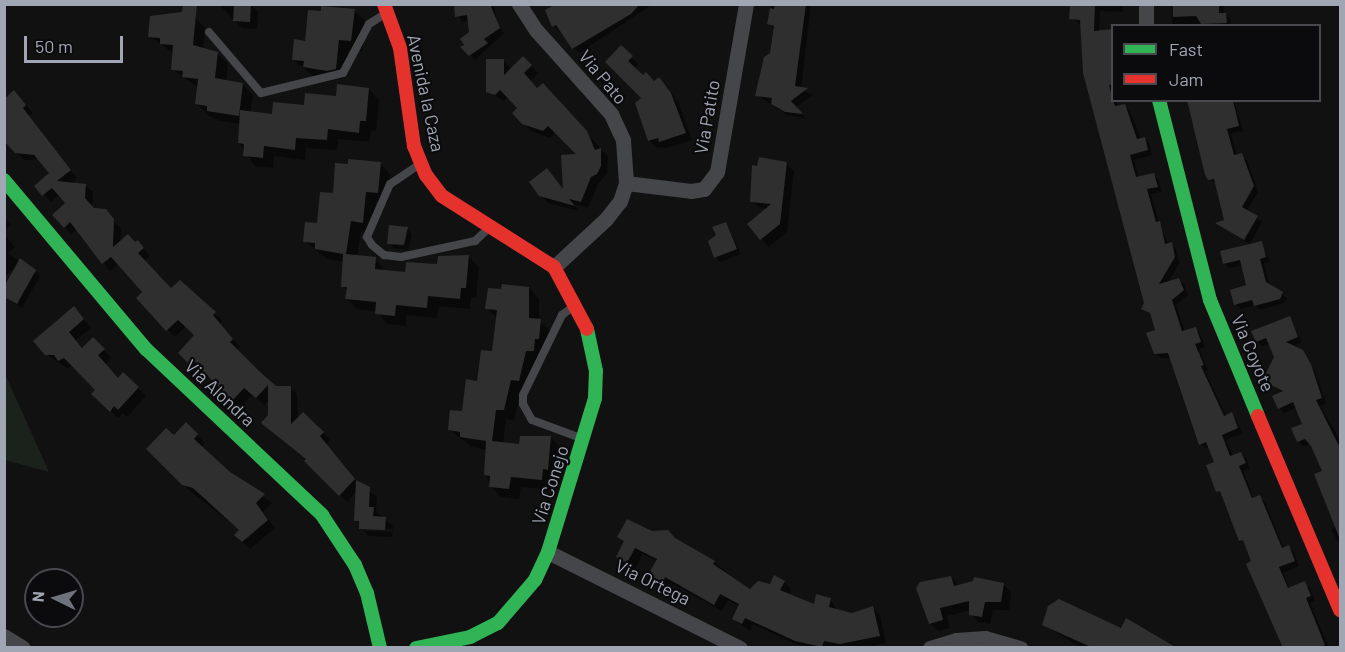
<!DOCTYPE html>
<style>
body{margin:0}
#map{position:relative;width:1345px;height:652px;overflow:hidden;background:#111;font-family:Barlow,sans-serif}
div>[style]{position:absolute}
.green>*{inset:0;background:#1b211b}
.shadow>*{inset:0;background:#0007}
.building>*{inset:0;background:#2f2f30}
.lane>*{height:8px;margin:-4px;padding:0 4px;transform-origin:4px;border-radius:4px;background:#45464a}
.street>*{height:15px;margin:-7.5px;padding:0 7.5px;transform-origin:7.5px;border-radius:7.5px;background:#45464a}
.fast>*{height:14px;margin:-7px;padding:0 7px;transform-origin:7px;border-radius:7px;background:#30b455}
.jam>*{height:14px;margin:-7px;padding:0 7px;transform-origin:7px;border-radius:7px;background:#e5322d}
span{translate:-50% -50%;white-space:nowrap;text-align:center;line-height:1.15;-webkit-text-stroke:4.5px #0b0b0d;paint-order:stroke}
.street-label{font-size:18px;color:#a0a6b3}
.frame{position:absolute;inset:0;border:6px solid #a0a6b3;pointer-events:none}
.legend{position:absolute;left:1111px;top:24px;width:210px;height:78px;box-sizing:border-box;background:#0b0b0d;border:2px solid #47494f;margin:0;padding:8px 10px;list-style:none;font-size:18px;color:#a0a6b3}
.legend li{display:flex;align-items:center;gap:12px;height:30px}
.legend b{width:30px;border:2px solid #47494f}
.north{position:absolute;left:24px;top:568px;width:60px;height:60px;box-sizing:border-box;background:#0b0b0d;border:2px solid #47494f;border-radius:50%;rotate:275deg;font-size:16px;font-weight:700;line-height:24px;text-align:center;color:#a0a6b3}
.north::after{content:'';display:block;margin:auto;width:21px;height:27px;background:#6e727a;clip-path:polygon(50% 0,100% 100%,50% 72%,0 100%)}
.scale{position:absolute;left:24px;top:36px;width:99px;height:27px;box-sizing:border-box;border:3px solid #a0a6b3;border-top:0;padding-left:8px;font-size:18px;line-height:21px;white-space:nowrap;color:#a0a6b3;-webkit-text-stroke:4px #0b0b0d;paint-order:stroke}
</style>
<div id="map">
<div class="green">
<i style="clip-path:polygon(4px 374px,5px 374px,49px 472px,5px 460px)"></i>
</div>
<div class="shadow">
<i style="clip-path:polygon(218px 4px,250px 4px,258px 12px,257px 29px,242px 28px)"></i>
<i style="clip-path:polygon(454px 4px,494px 7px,497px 24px,504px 33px,475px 60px,462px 47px,471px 33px,470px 20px,462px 22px)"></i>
<i style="clip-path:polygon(559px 4px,653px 4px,579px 53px,554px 26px)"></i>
<i style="clip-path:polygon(772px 4px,811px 4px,801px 89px,813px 95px,796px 107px,806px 119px,787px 115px,757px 95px,771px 54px,775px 30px,769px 24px)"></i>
<i style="clip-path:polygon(1071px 4px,1123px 4px,1123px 12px,1100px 11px,1099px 32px,1112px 31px,1112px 100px,1130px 111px,1141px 139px,1149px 143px,1152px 155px,1134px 160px,1139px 178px,1153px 174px,1158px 179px,1162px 192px,1151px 194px,1159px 223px,1168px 244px,1176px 249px,1179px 263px,1168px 283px,1179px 279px,1184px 284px,1188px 295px,1176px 305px,1185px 332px,1195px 329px,1200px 334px,1205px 347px,1199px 349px,1208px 370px,1205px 371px,1226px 416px,1231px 414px,1236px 419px,1242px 433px,1226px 440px,1233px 456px,1241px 453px,1246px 458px,1250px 469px,1243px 471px,1254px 499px,1260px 497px,1265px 502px,1284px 549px,1289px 547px,1294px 552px,1299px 566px,1283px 573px,1290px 589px,1305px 583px,1310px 588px,1315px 601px,1310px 603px,1329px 648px,1284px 648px,1254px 562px,1208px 466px,1216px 463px,1210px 447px,1206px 449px,1201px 444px,1171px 358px,1161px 358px,1155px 353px,1156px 331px,1152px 315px,1143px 308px,1145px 304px,1081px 24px,1071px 18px)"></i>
<i style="clip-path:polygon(1173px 4px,1223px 4px,1224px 14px,1231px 20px,1231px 26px,1172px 26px)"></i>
<i style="clip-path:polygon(354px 11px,365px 21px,362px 51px,349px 50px,346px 78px,315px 77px,293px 60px,307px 42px)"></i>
<i style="clip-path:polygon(164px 14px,195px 17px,205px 28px,203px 49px,217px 53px,228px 64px,226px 82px,242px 84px,253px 95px,250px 113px,273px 116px,369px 89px,379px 100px,376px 131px,371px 130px,369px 142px,338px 139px,337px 150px,306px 148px,305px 160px,274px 156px,273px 168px,255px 166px,239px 143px,241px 124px,219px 121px,208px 115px,197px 104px,199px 88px,172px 69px,174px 54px,150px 36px)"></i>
<i style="clip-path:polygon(621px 47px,638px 64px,634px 69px,643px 77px,666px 86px,678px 102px,692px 140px,667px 148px,656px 147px,649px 140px,643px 98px)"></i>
<i style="clip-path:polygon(523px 58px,538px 73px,530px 81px,538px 89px,550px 92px,608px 157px,607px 173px,598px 184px,588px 208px,574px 204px,579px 211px,548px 203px,540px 195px,547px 170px,564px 191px,579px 156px,556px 132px,550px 138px,531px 131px,514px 113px,519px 108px,508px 97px,503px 101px,488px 91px,503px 60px,512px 69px)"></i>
<i style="clip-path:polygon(evenodd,4px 92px,8px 98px,22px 100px,33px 113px,29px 116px,77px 178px,70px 184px,85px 185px,93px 192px,92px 206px,121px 228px,120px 243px,138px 242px,150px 256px,144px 261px,171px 290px,180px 282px,222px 320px,219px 324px,240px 347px,237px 350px,275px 388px,290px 387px,297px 395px,298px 419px,323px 433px,330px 440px,326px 444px,358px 483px,377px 497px,376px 512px,393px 526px,392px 537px,368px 536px,356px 520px,357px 491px,347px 502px,307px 459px,263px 423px,270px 415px,270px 399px,264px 405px,253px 394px,239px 408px,200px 365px,197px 369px,180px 353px,196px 335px,186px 326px,175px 337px,138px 298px,144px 292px,119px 264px,110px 271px,77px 229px,72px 234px,65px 227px,67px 204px,59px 195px,51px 202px,36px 186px,51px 173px,38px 159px,24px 160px,9px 143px,4px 147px,4px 92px,363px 527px,392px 529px,392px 532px,366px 531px,363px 527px)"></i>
<i style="clip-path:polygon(1190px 100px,1234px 100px,1243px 131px,1231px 133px,1237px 156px,1247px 160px,1258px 192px,1247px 211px,1262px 222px,1250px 244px,1218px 224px,1226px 222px,1217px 184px,1209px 179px)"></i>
<i style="clip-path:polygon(380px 163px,390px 174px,388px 203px,376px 202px,373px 232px,361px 231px,357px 257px,375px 259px,385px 271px,406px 273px,438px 265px,439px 257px,469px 257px,479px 267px,476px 298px,471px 297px,470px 309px,439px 306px,437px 318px,406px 315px,406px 326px,387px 324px,377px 311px,357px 309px,347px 299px,348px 291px,343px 286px,344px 262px,327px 259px,305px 241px,319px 224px,349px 165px)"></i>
<i style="clip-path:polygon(786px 163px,794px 171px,787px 232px,769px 247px,749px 224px,766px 210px,751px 202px)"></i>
<i style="clip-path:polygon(4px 217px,11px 225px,4px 231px)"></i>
<i style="clip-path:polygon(726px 224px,741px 254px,720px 262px,715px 257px,717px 236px)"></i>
<i style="clip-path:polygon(407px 229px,412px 234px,408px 250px,394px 248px,389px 243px)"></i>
<i style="clip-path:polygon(4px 234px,15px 247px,8px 253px,40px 276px,22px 308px,4px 297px,18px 266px,4px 277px)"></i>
<i style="clip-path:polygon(1261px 242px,1270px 262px,1264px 264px,1270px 286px,1287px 298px,1284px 303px,1260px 310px,1255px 305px,1241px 309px,1236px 304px,1248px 286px,1243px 265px,1229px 268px,1224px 263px)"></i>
<i style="clip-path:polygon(529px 288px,539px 299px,539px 321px,551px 331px,544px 361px,536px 360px,529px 390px,521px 390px,514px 420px,506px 419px,503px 444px,520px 446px,551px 438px,561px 448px,558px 479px,553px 479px,552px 490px,521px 487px,519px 499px,501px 497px,490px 486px,486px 475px,487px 450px,472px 447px,450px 430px,463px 413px,494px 353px,498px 319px,487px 308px)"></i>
<i style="clip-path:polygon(82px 316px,91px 328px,76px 340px,83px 349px,93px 339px,111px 358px,105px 364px,119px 379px,123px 374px,146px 396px,127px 417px,123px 413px,118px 418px,101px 402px,97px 390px,73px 365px,67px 368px,46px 354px)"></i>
<i style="clip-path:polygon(1289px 317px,1302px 342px,1292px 347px,1307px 357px,1315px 371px,1326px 403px,1320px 406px,1340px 440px,1340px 546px,1331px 529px,1336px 527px,1324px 471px,1311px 443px,1303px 447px,1293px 429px,1304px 424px,1297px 407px,1284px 413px,1279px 408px,1283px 393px,1269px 383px,1271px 379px,1267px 375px,1276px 357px,1270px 343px,1262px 346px,1257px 341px)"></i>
<i style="clip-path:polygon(186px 424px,205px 443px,201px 447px,229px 474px,272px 503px,263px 512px,275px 528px,250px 549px,236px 535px,240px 530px,191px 492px,148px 449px,174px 437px)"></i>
<i style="clip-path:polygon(652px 533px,714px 562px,750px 591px,784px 582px,791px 589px,789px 595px,815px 606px,830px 599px,837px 610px,853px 614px,873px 608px,880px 615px,886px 643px,866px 648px,804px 648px,753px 624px,750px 631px,733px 619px,740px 607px,728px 600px,722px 611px,673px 584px,670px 589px,658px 582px,650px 575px,657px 561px,643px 554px,635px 569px,618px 557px,625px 542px,619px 537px)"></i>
<i style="clip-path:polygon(951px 577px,959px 586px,1003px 584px,1011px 592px,1009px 610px,993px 610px,990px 624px,978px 622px,971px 610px,947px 616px,950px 628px,938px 631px,930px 623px)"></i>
<i style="clip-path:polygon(1043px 624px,1122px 630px,1175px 648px,1081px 648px)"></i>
</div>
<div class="building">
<i style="clip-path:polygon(183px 4px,197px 4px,193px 45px,218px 52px,215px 78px,243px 83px,239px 116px,207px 111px,207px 106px,195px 104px,198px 79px,182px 77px,183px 71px,171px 70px,173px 45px,160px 44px,160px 38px,148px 37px,150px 16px,182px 12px)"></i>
<i style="clip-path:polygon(234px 4px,251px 4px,250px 22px,233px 21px)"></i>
<i style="clip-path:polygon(454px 4px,490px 4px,500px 28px,484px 39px,488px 43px,469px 56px,460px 47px,464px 45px,460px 39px,469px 32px,467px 15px,455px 17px)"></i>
<i style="clip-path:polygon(556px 4px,640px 4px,631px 14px,572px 49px,556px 25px,552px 27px,545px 10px)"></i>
<i style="clip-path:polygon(775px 4px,806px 4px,795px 86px,808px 88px,791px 101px,803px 114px,785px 112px,771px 104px,772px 98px,755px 96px,764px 57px,770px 53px,774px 26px,767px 24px,770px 8px,774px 9px)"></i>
<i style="clip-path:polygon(1070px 4px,1095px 4px,1094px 31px,1113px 29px,1113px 84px,1109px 85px,1113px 100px,1115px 106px,1125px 104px,1137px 139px,1145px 137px,1148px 150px,1130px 155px,1136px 177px,1154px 173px,1158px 187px,1147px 189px,1156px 222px,1160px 221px,1165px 244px,1172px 242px,1175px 257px,1159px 284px,1179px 278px,1184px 290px,1172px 300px,1182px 331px,1196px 327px,1201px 342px,1195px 344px,1204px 365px,1201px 366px,1224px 416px,1232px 412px,1238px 428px,1222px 435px,1230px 456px,1241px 452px,1246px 463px,1239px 466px,1252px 498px,1260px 495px,1282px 548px,1289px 545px,1295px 561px,1279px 567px,1288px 588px,1305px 581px,1311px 596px,1306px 598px,1325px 645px,1318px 648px,1283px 648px,1246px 564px,1251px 561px,1243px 540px,1239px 541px,1220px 491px,1216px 492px,1206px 465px,1214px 462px,1206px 442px,1199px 445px,1168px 353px,1154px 354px,1146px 333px,1155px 330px,1150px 313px,1141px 309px,1144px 303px,1083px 73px,1080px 20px,1069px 19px)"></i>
<i style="clip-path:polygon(1173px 4px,1219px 4px,1219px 13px,1226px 13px,1227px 23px,1201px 24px,1196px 16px,1173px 17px)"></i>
<i style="clip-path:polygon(321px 6px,355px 9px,351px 41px,339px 40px,336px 69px,327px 71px,303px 67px,304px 61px,292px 60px,294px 39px,305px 41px,308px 10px,321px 11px)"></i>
<i style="clip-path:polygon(621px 45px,633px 56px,628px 61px,643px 75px,646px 72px,654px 81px,659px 77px,671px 93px,686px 133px,659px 142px,658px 138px,648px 141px,635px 103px,641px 98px,605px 62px)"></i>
<i style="clip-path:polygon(523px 56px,532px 65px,524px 73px,537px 88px,543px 83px,587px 131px,595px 150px,601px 148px,601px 166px,597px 174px,591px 177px,581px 202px,569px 199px,575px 206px,539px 196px,529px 182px,547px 168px,563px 189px,561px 155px,576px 154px,548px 126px,543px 131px,522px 124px,512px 113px,517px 108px,500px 90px,495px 95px,486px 92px,486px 59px,504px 59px,504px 75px)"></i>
<i style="clip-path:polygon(337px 84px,369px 88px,366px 121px,360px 121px,359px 133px,328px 129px,327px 140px,296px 138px,295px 150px,264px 146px,263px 158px,243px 156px,244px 144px,238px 143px,240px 110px,272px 114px,273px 102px,304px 105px,305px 93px,336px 96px)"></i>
<i style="clip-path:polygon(14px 90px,26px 105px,23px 108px,71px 170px,57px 181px,86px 184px,85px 198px,94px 208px,106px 209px,114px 219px,113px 247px,128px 234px,135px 242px,138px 240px,144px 248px,138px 253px,171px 288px,180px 280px,216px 312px,213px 315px,233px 339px,230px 342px,259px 371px,276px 386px,291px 386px,291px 424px,303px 412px,324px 432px,320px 436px,355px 479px,339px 496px,304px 461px,306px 459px,261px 423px,268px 415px,268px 385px,256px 398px,244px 388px,231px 402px,192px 358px,188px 363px,178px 353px,194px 335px,178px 320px,166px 331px,136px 298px,142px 292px,111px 257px,102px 264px,70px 222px,64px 228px,52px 215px,65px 203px,52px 188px,42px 196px,34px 186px,49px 173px,34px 155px,15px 153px,4px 141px,4px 99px)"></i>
<i style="clip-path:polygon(1187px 100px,1233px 100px,1239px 126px,1227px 129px,1234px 155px,1242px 153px,1254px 186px,1242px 207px,1258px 216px,1244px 240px,1215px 223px,1224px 220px,1214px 179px,1208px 180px,1205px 175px)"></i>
<i style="clip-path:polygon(759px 157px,787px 162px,780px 224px,760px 240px,747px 224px,771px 204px,750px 202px,752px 165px,757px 166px)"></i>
<i style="clip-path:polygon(348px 159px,381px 162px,378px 193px,366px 192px,363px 223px,351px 221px,346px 254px,376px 257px,375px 269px,405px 272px,406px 262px,437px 264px,438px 256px,469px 255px,466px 288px,461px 288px,460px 299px,428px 296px,427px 308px,396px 305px,395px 316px,375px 314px,376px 302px,345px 299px,347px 287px,341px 287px,343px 254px,315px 249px,315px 243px,303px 242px,305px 222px,317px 223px,320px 192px,333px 193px,335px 163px,348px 164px)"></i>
<i style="clip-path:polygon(726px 222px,737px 249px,714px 258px,708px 241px,716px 235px,712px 227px)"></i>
<i style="clip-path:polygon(389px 225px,408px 227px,404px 245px,387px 244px)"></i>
<i style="clip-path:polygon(1262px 241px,1266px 257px,1260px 259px,1266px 282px,1283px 292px,1280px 299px,1254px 306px,1252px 300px,1234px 305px,1230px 290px,1246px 285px,1240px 260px,1223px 264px,1220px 251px)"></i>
<i style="clip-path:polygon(20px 258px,36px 270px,17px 304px,4px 297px,4px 287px)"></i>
<i style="clip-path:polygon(502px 284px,529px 287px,529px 318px,541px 319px,539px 339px,535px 339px,534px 351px,526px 351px,519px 381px,511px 380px,504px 410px,496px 410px,492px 441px,519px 444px,520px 436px,551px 436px,548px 470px,543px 469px,542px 480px,511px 477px,509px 489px,489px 487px,490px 476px,484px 475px,486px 441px,460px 437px,460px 432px,448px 430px,450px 410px,462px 411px,466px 379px,477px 381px,481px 350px,492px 351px,497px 310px,485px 309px,488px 288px,501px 289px)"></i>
<i style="clip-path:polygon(74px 306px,84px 319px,69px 332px,82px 348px,93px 337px,105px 349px,98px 355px,118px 378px,123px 372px,139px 387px,118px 410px,114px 406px,110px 412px,91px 394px,95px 390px,64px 358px,58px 361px,54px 355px,45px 355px,33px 341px)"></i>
<i style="clip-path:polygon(1290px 316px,1298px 337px,1286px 342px,1303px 350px,1311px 364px,1322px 398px,1316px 400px,1341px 450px,1341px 542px,1314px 474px,1322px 471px,1311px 446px,1305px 439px,1297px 442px,1291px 428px,1302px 424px,1293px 402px,1278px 409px,1272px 396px,1283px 391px,1267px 383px,1270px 377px,1265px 375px,1274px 357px,1266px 338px,1256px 342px,1251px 331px)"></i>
<i style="clip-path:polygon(186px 422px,198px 434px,194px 439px,230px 472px,265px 494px,256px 503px,268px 520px,242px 542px,234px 535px,239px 530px,193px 488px,182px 485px,146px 449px,166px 428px,174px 435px)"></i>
<i style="clip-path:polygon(356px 480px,370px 487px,369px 507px,374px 507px,373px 516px,386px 517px,385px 530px,359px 529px,359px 521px,354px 521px)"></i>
<i style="clip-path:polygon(627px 519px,652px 531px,668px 530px,675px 538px,715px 561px,713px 564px,750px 589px,758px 581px,770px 584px,774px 575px,785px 581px,780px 590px,814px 604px,816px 594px,831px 598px,829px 607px,852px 613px,873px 606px,880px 636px,840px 644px,824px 641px,822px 647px,795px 641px,745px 618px,742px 624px,732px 619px,739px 604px,720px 594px,714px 605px,665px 577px,663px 583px,648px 575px,657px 559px,635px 548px,627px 563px,616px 557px,624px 541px,617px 537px)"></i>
<i style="clip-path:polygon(951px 576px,954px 586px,973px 581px,974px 577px,1004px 583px,1001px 602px,985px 602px,982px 617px,969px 615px,969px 601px,940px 608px,943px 620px,929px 624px,916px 588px,920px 582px)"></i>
<i style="clip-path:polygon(1059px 599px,1121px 628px,1126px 618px,1177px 648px,1093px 648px,1042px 625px,1048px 606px)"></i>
</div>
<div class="lane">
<i style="left:209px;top:32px;width:80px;rotate:49.6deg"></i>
<i style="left:261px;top:93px;width:84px;rotate:-13.7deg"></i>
<i style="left:343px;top:73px;width:55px;rotate:-62deg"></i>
<i style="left:369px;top:24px;width:19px;rotate:-32deg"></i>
<i style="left:420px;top:164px;width:36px;rotate:146deg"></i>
<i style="left:390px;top:184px;width:58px;rotate:113.5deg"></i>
<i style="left:367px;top:237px;width:9px;rotate:58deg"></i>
<i style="left:372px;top:245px;width:16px;rotate:40deg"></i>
<i style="left:384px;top:255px;width:17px;rotate:7deg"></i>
<i style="left:401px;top:257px;width:76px;rotate:-12.2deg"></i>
<i style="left:475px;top:241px;width:18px;rotate:-43deg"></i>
<i style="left:574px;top:306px;width:15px;rotate:143deg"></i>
<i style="left:562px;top:315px;width:89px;rotate:116deg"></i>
<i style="left:523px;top:395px;width:9px;rotate:90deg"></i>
<i style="left:523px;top:404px;width:18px;rotate:61deg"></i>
<i style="left:532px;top:420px;width:54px;rotate:20.4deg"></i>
</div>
<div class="street">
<i style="left:519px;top:4px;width:31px;rotate:57deg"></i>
<i style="left:536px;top:30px;width:113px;rotate:48.2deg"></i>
<i style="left:611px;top:114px;width:29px;rotate:65deg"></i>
<i style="left:623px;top:140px;width:43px;rotate:86deg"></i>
<i style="left:626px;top:183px;width:19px;rotate:108deg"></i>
<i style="left:620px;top:201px;width:23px;rotate:128deg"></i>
<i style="left:606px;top:219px;width:71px;rotate:137.3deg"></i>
<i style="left:1146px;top:4px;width:22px;rotate:90deg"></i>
<i style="left:626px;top:183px;width:65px;rotate:7deg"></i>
<i style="left:691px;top:191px;width:13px;rotate:-9deg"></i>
<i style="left:704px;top:189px;width:21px;rotate:-53deg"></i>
<i style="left:717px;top:172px;width:170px;rotate:-80.2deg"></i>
<i style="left:548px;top:552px;width:215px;rotate:26.6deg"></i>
<i style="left:4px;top:636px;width:22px;rotate:32deg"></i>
<i style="left:930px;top:648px;width:27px;rotate:-17deg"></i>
<i style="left:956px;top:640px;width:29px;rotate:-4deg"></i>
<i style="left:985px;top:638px;width:37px;rotate:16deg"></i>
</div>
<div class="fast">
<i style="left:1159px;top:100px;width:206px;rotate:75.7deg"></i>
<i style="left:1210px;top:300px;width:126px;rotate:67.5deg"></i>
<i style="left:4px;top:180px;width:221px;rotate:50deg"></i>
<i style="left:146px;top:349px;width:242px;rotate:43.3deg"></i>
<i style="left:322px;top:515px;width:60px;rotate:56.6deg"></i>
<i style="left:355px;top:565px;width:30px;rotate:67deg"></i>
<i style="left:367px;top:593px;width:57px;rotate:76.7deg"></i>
<i style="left:416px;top:648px;width:55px;rotate:-11.5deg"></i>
<i style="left:470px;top:637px;width:31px;rotate:-27deg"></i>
<i style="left:498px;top:623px;width:57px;rotate:-49.3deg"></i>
<i style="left:535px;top:580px;width:31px;rotate:-65deg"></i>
<i style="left:548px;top:552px;width:161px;rotate:-73deg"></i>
<i style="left:595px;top:398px;width:27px;rotate:-88deg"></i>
<i style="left:596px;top:371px;width:43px;rotate:-102.1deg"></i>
</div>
<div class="jam">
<i style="left:384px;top:4px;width:47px;rotate:70deg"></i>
<i style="left:400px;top:48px;width:99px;rotate:81.9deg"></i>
<i style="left:414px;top:146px;width:31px;rotate:68deg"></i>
<i style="left:426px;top:175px;width:26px;rotate:53deg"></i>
<i style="left:442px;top:196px;width:133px;rotate:32.4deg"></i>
<i style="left:554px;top:267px;width:70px;rotate:62deg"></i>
<i style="left:1258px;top:416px;width:211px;rotate:67.1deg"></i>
</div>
<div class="street-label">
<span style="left:603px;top:77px;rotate:50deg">Via Pato</span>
<span style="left:426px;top:93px;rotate:78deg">Avenida la Caza</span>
<span style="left:707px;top:117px;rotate:-80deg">Via Patito</span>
<span style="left:1253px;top:353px;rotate:67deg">Via Coyote</span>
<span style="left:220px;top:393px;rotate:43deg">Via Alondra</span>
<span style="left:550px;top:485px;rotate:-72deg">Via Conejo</span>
<span style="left:653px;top:582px;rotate:26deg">Via Ortega</span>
</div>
<div class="frame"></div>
<ul class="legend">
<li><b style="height:8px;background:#30b455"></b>Fast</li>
<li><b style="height:8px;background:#e5322d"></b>Jam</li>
</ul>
<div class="north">N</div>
<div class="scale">50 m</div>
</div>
